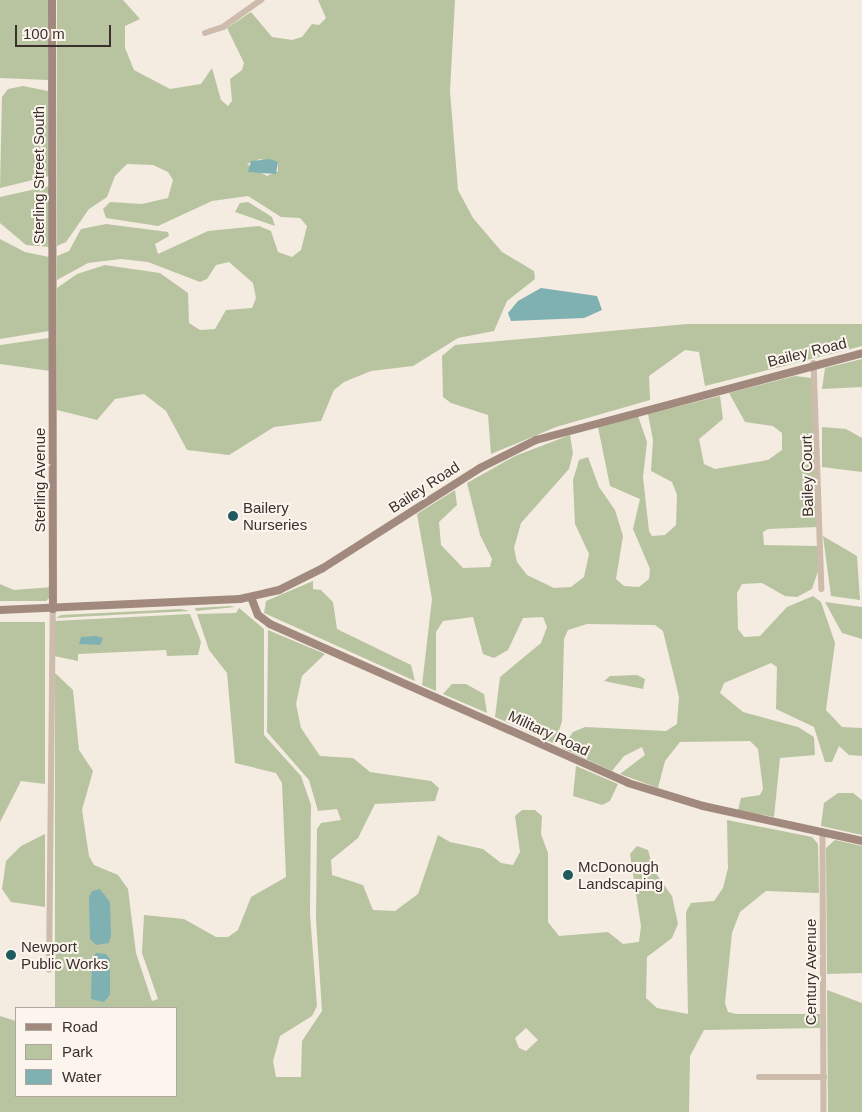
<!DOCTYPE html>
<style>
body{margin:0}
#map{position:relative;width:862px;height:1112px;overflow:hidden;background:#f4ebe1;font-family:Helvetica,sans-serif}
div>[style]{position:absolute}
.green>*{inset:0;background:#b8c4a0}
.water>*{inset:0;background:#7fb0b2}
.street>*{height:5.5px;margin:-2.75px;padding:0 2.75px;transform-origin:2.75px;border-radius:2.75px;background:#cdbbac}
.secondary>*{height:8px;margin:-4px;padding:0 4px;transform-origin:4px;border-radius:4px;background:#a18a7d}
.dots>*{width:14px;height:14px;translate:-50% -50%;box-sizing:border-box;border:2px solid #fbf5ee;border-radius:50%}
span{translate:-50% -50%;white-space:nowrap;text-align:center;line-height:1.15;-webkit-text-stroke:4px #fbf5ee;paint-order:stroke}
.street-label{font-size:15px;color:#3b302b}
.poi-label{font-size:15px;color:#3b302b}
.left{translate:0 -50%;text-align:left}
.legend{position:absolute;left:15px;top:1007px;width:162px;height:90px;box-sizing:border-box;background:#fbf5ee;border:1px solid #aea6a0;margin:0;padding:6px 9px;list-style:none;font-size:15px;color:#3b302b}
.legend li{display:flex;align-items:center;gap:10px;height:25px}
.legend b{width:25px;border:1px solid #aea6a0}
.scale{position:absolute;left:15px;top:25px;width:96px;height:22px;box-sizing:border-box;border:2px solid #3b302b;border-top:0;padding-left:6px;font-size:15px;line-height:18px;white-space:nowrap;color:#3b302b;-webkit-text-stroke:4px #fbf5ee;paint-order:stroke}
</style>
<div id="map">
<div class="green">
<i style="clip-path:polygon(0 0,48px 0,48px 80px,0 78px)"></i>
<i style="clip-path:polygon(evenodd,57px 0,123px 0,140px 19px,125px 26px,125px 48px,134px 70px,170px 89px,201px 84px,212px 68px,221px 100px,228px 106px,232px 101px,230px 79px,242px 70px,244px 63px,227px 28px,251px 12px,272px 37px,292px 40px,302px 37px,312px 24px,319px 25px,326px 18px,318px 0,455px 0,450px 91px,458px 190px,473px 218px,502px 252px,534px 271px,535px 279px,507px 301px,494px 331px,458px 338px,413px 366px,371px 371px,344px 382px,334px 390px,321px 421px,274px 427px,229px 455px,187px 450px,166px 411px,144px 394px,115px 399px,97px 420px,57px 410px,57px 288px,77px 274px,105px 265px,160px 273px,188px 293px,189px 323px,200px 330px,215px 329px,226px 310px,252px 308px,256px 298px,253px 283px,229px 262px,216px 265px,207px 279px,200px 282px,148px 262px,121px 259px,88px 263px,57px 280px,57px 256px,69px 251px,81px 229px,106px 224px,168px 232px,169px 236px,155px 244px,158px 254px,208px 231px,259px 226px,271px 231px,278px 252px,292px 257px,301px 250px,307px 226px,300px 218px,281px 217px,248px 196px,212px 201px,158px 226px,106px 218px,103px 209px,110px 202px,142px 204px,168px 198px,173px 180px,168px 172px,153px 165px,127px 164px,115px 176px,107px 197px,89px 209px,66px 242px,57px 246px,57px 0,260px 159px,278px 163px,278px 171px,267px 176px,247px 164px,260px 159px)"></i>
<i style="clip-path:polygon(23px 86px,48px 91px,49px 176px,0 188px,2px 97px,8px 89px)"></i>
<i style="clip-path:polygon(49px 186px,49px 247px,26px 245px,0 223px,0 197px)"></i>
<i style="clip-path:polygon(248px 202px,272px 217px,275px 226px,235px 212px,240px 203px)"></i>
<i style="clip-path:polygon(0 239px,25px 252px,49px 257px,49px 331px,0 339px)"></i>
<i style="clip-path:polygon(687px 324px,862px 324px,862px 346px,705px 386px,699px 352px,685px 350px,649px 376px,650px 400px,556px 427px,491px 454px,488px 415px,451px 403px,443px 397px,442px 356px,455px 345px)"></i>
<i style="clip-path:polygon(49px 338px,50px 371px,0 364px,0 345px)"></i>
<i style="clip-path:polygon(862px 359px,862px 387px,822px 389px,825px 368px)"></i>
<i style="clip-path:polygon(795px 376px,812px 378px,818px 527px,768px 529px,763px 532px,764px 545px,818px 546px,818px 571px,812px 589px,797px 597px,785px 596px,762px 583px,742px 584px,737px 593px,738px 629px,744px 637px,760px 636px,787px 607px,813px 596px,821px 602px,835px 643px,826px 710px,842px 727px,862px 728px,862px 756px,849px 755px,839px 746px,832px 762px,825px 762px,814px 727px,776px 709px,777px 667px,771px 663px,724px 683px,720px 693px,743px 712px,798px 727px,814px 737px,815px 755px,780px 758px,774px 817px,738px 810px,741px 798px,760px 795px,763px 789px,758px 749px,750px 741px,680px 742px,665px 761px,658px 788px,620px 774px,645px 755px,642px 747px,624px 756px,612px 771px,562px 748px,573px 732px,585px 727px,666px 731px,677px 724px,679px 697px,663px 631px,655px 625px,587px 624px,568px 630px,564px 639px,562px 721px,555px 744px,495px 717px,500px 677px,541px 643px,547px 627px,543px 617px,523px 618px,508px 650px,494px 658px,483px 654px,473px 617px,443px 621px,436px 632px,436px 691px,422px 685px,432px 599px,417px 514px,455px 490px,457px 505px,439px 522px,441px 545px,463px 568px,490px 567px,492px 559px,480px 535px,467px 483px,515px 456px,570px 435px,573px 453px,569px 469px,521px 523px,514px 548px,517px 562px,527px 575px,554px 588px,571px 587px,584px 577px,589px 554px,575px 524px,573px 480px,579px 460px,588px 457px,599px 487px,615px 510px,623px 536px,616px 579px,624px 586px,639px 587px,649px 579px,650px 569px,633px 529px,640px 499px,610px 486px,598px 427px,638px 416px,647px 442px,643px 477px,649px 531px,652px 536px,665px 535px,676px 525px,677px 495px,672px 482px,651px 471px,653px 440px,648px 414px,720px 396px,723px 419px,699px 439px,704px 464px,715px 469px,768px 460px,782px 450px,782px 433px,773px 426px,745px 422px,729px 393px)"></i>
<i style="clip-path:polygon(822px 427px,846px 429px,862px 438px,862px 472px,822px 467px)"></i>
<i style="clip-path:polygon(823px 536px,857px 556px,860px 600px,831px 596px)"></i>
<i style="clip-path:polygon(313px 581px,313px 589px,321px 590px,333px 602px,337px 629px,411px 665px,415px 681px,264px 613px,266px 601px)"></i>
<i style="clip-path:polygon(0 584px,14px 590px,52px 587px,51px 596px,46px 601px,0 601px)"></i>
<i style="clip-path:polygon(825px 602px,862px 607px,862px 639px,842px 633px)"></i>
<i style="clip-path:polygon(235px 607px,196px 611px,195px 608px,230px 606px)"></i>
<i style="clip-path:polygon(evenodd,239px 608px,264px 629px,264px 735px,301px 776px,311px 805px,310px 914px,317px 1006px,312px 1016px,280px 1036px,273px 1061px,276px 1077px,301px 1077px,302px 1041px,322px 1011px,316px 919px,317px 829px,321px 823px,341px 820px,337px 809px,318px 811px,309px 780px,267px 732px,268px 630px,325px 654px,302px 676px,296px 704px,301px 728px,320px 756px,353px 758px,370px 772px,431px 781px,439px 788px,435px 801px,375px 804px,358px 838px,331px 860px,332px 875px,363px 885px,373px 910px,395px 911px,418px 894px,438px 835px,450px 842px,483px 849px,501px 863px,513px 865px,520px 852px,515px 816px,522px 810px,535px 810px,542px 816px,541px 834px,548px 853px,548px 922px,559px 936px,608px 932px,623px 944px,639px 942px,641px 926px,630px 854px,637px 846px,648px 850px,654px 871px,672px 896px,678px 924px,672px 938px,647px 957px,646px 998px,657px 1008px,688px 1014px,686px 912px,691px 903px,714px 901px,723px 888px,728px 868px,727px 820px,812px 837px,818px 844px,819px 893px,766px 891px,740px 912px,732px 933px,725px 1003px,728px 1012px,736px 1014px,820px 1014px,820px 1028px,704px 1030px,690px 1056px,689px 1112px,0 1112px,0 1016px,16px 1021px,16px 1096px,176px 1096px,176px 1008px,55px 1008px,55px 673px,73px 690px,79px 750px,93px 771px,82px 810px,89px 856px,94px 865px,118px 875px,128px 889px,136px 953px,152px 1001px,158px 999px,142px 953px,144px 915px,184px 919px,216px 937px,228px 937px,238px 930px,251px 897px,286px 877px,282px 783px,276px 773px,235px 763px,227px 673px,209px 650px,197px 614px,236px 613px,239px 608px,526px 1028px,538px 1040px,526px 1051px,519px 1048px,515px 1038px,526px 1028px)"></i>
<i style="clip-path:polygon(180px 609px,190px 611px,56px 618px,61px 615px)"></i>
<i style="clip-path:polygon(190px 614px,201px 642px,198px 655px,167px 656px,166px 650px,78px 654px,78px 661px,54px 656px,55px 621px)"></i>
<i style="clip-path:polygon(0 622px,45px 622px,45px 784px,21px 781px,0 822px)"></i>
<i style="clip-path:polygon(637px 675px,645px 679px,643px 689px,604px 681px,610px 676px)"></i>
<i style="clip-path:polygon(452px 684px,466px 684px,484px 694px,487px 713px,443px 694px)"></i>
<i style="clip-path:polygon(576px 766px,618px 784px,610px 801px,602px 805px,573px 796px)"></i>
<i style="clip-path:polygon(838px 793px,853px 793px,862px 800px,862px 835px,821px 826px,824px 803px)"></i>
<i style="clip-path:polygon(45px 834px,45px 907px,11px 902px,2px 889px,6px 861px,21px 846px)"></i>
<i style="clip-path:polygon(835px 840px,862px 846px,862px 973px,827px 974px,826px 848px)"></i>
<i style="clip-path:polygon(827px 990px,862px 1003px,862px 1112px,828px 1112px)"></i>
</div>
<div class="water">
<i style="clip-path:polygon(270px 159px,278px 162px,276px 174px,248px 172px,251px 161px)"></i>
<i style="clip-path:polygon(541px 288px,597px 296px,602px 310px,584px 318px,511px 321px,508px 313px,518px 301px)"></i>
<i style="clip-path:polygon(96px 636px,103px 638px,100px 645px,79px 644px,81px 637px)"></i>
<i style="clip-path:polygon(100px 889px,110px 902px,111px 936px,109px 943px,96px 945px,90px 939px,89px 897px,92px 891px)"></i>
<i style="clip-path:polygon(96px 953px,106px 954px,110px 959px,110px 995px,104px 1002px,91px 999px,92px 959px)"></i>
</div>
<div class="street">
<i style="left:205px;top:33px;width:19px;rotate:-18deg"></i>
<i style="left:223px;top:27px;width:47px;rotate:-35.4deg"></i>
<i style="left:814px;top:363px;width:226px;rotate:88deg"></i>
<i style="left:823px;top:832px;width:280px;rotate:89.8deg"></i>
<i style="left:49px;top:970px;width:361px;rotate:-89.4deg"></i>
<i style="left:759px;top:1077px;width:65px"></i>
</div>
<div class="secondary">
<i style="left:52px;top:0;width:609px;rotate:89.91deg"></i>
<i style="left:251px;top:597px;width:19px;rotate:69deg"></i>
<i style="left:258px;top:615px;width:15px;rotate:37deg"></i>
<i style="left:270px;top:624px;width:392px;rotate:23.9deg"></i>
<i style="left:628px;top:783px;width:78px;rotate:17deg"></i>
<i style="left:703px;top:806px;width:163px;rotate:12.4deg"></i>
<i style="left:0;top:610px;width:240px;rotate:-2.6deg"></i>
<i style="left:240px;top:599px;width:40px;rotate:-13deg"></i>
<i style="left:279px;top:590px;width:49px;rotate:-26.6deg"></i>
<i style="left:323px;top:568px;width:186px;rotate:-32.5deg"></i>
<i style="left:480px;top:468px;width:63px;rotate:-26.6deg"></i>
<i style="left:536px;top:440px;width:337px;rotate:-14.9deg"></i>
</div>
<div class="dots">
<i style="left:233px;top:516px;background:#1f5a5e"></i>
<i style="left:568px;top:875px;background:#1f5a5e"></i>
<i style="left:11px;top:955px;background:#1f5a5e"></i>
</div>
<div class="street-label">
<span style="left:39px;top:175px;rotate:-90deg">Sterling Street South</span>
<span style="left:807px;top:352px;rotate:-14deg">Bailey Road</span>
<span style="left:807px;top:476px;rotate:-91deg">Bailey Court</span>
<span style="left:40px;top:480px;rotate:-90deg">Sterling Avenue</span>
<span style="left:424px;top:487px;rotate:-33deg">Bailey Road</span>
<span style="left:549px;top:733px;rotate:25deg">Military Road</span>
<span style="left:811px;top:972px;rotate:-90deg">Century Avenue</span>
</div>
<div class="poi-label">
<span class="left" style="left:243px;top:516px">Bailery<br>Nurseries</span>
<span class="left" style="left:578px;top:875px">McDonough<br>Landscaping</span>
<span class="left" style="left:21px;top:955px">Newport<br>Public Works</span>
</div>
<ul class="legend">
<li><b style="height:6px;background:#a18a7d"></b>Road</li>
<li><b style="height:14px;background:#b8c4a0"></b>Park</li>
<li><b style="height:14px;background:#7fb0b2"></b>Water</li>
</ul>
<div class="scale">100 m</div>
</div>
